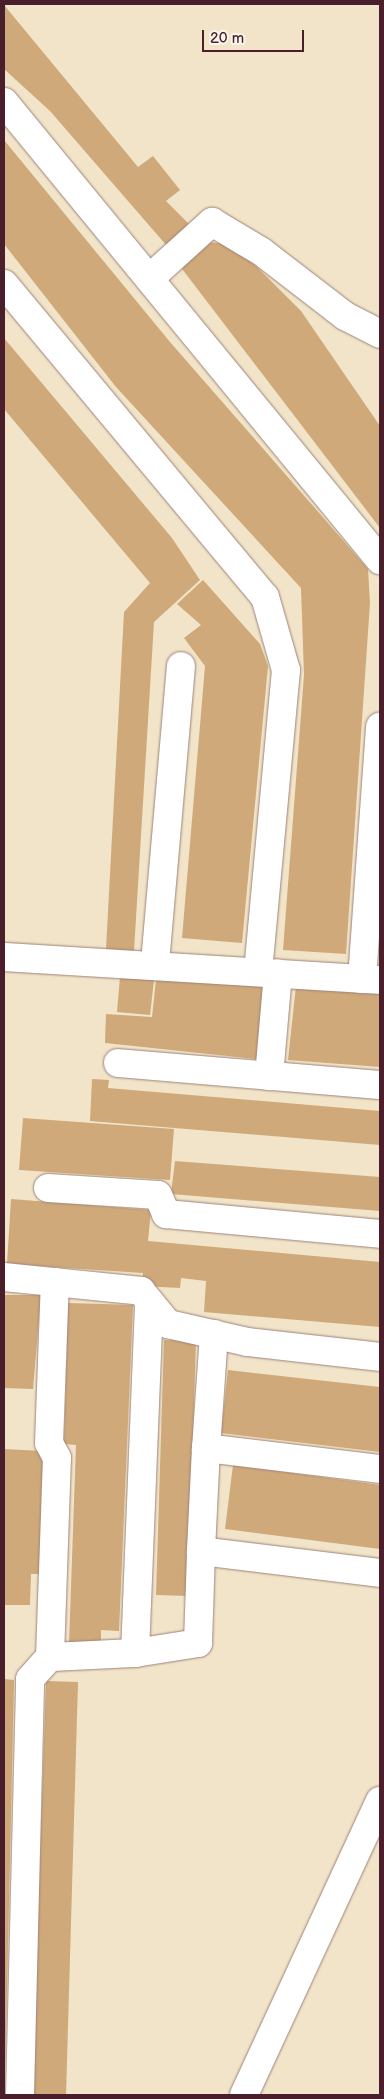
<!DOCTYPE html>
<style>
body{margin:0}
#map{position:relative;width:384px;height:2099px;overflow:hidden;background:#f1e4c9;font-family:"Balsamiq Sans",sans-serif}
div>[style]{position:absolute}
.building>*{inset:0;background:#cfa979}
.roads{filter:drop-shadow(0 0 1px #9e827a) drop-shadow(0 0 1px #9e827a)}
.minor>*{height:28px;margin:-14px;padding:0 14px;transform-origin:14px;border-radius:14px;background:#fff}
span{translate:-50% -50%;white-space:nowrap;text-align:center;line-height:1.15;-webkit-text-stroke:4px #fbf7ec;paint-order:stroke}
.frame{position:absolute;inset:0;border:5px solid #4a1f2b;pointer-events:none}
.scale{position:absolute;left:202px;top:30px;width:102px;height:22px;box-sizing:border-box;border:2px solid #4a1f2b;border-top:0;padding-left:6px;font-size:15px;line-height:18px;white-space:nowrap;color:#4a1f2b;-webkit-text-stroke:4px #fbf7ec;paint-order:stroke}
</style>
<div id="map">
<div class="building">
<i style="clip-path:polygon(4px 5px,138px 167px,153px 156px,180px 190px,166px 201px,190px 225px,167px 246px,50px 111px,4px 69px)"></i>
<i style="clip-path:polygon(4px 140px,170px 342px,368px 569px,370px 603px,346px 954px,283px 950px,304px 675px,301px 588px,116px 387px,4px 244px)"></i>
<i style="clip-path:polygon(200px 241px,225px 244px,251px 261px,301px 311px,380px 426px,380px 528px,176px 261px)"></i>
<i style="clip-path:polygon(4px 338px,172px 538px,200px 580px,154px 622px,134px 951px,106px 949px,124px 612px,150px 583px,4px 409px)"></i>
<i style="clip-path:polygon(203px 580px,260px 644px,268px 666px,242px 943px,182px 938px,205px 666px,184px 638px,201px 625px,177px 604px)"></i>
<i style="clip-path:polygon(120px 977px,154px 980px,150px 1015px,117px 1012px)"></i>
<i style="clip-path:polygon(156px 980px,263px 986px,257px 1059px,105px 1043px,106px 1014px,152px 1017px)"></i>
<i style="clip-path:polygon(296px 986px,380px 993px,380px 1067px,288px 1060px)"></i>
<i style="clip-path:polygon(92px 1079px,109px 1080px,108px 1088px,380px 1111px,380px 1145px,90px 1121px)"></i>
<i style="clip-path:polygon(23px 1118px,174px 1129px,170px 1180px,19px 1170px)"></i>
<i style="clip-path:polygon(175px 1161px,380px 1177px,380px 1211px,171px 1194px)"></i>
<i style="clip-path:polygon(11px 1199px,151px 1210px,148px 1241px,380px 1262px,380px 1327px,204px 1312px,206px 1281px,181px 1278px,180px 1288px,142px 1286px,143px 1273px,7px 1264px)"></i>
<i style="clip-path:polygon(4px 1295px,41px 1295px,33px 1389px,4px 1388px)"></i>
<i style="clip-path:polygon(68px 1303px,133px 1305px,119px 1631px,101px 1630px,101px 1646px,69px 1644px,76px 1445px,64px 1444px)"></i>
<i style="clip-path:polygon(164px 1340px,196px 1341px,188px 1596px,156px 1595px)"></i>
<i style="clip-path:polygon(228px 1370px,380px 1387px,380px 1452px,221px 1433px)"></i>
<i style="clip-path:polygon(4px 1449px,43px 1451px,40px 1574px,31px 1574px,30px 1605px,4px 1605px)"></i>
<i style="clip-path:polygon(233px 1465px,380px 1485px,380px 1549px,225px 1529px)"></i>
<i style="clip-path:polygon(4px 1679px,14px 1680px,5px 2075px,4px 2075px)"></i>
<i style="clip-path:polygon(46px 1681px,78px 1682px,66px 2095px,32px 2095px)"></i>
</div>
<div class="roads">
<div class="minor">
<i style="left:4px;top:102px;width:593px;rotate:50.62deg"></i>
<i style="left:150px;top:278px;width:84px;rotate:-42.1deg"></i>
<i style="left:212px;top:222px;width:58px;rotate:31deg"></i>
<i style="left:262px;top:252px;width:105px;rotate:37.6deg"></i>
<i style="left:345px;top:316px;width:39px;rotate:27deg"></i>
<i style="left:4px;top:284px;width:408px;rotate:50.2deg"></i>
<i style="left:265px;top:597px;width:76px;rotate:74deg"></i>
<i style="left:286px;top:670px;width:302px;rotate:95.3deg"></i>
<i style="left:4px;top:957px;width:377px;rotate:3.5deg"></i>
<i style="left:155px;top:963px;width:298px;rotate:-85deg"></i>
<i style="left:362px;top:979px;width:253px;rotate:-85.9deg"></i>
<i style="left:118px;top:1063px;width:263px;rotate:4.8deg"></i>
<i style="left:269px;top:1076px;width:103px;rotate:-85deg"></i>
<i style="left:48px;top:1188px;width:110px;rotate:3.6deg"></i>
<i style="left:158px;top:1195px;width:21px;rotate:67deg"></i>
<i style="left:166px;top:1214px;width:215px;rotate:5.3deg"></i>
<i style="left:4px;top:1277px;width:138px;rotate:5.8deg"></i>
<i style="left:141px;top:1291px;width:43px;rotate:50.7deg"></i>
<i style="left:168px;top:1324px;width:81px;rotate:12.8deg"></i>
<i style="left:247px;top:1342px;width:134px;rotate:6.4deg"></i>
<i style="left:214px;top:1334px;width:114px;rotate:94deg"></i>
<i style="left:206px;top:1448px;width:175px;rotate:6.9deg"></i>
<i style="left:206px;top:1448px;width:103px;rotate:92.8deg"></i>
<i style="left:201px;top:1551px;width:180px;rotate:7deg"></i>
<i style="left:135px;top:1653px;width:64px;rotate:-9deg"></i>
<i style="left:198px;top:1643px;width:92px;rotate:-88.1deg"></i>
<i style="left:50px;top:1657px;width:199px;rotate:-88deg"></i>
<i style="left:57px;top:1458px;width:17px;rotate:-118deg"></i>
<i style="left:49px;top:1443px;width:161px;rotate:-87.9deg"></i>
<i style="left:20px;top:2095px;width:416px;rotate:-88.6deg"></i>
<i style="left:30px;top:1679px;width:30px;rotate:-48deg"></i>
<i style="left:50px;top:1657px;width:85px;rotate:-2.7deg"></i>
<i style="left:135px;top:1653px;width:351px;rotate:-87.7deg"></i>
<i style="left:244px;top:2095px;width:324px;rotate:-65.2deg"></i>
</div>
</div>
<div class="frame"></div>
<div class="scale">20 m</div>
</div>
